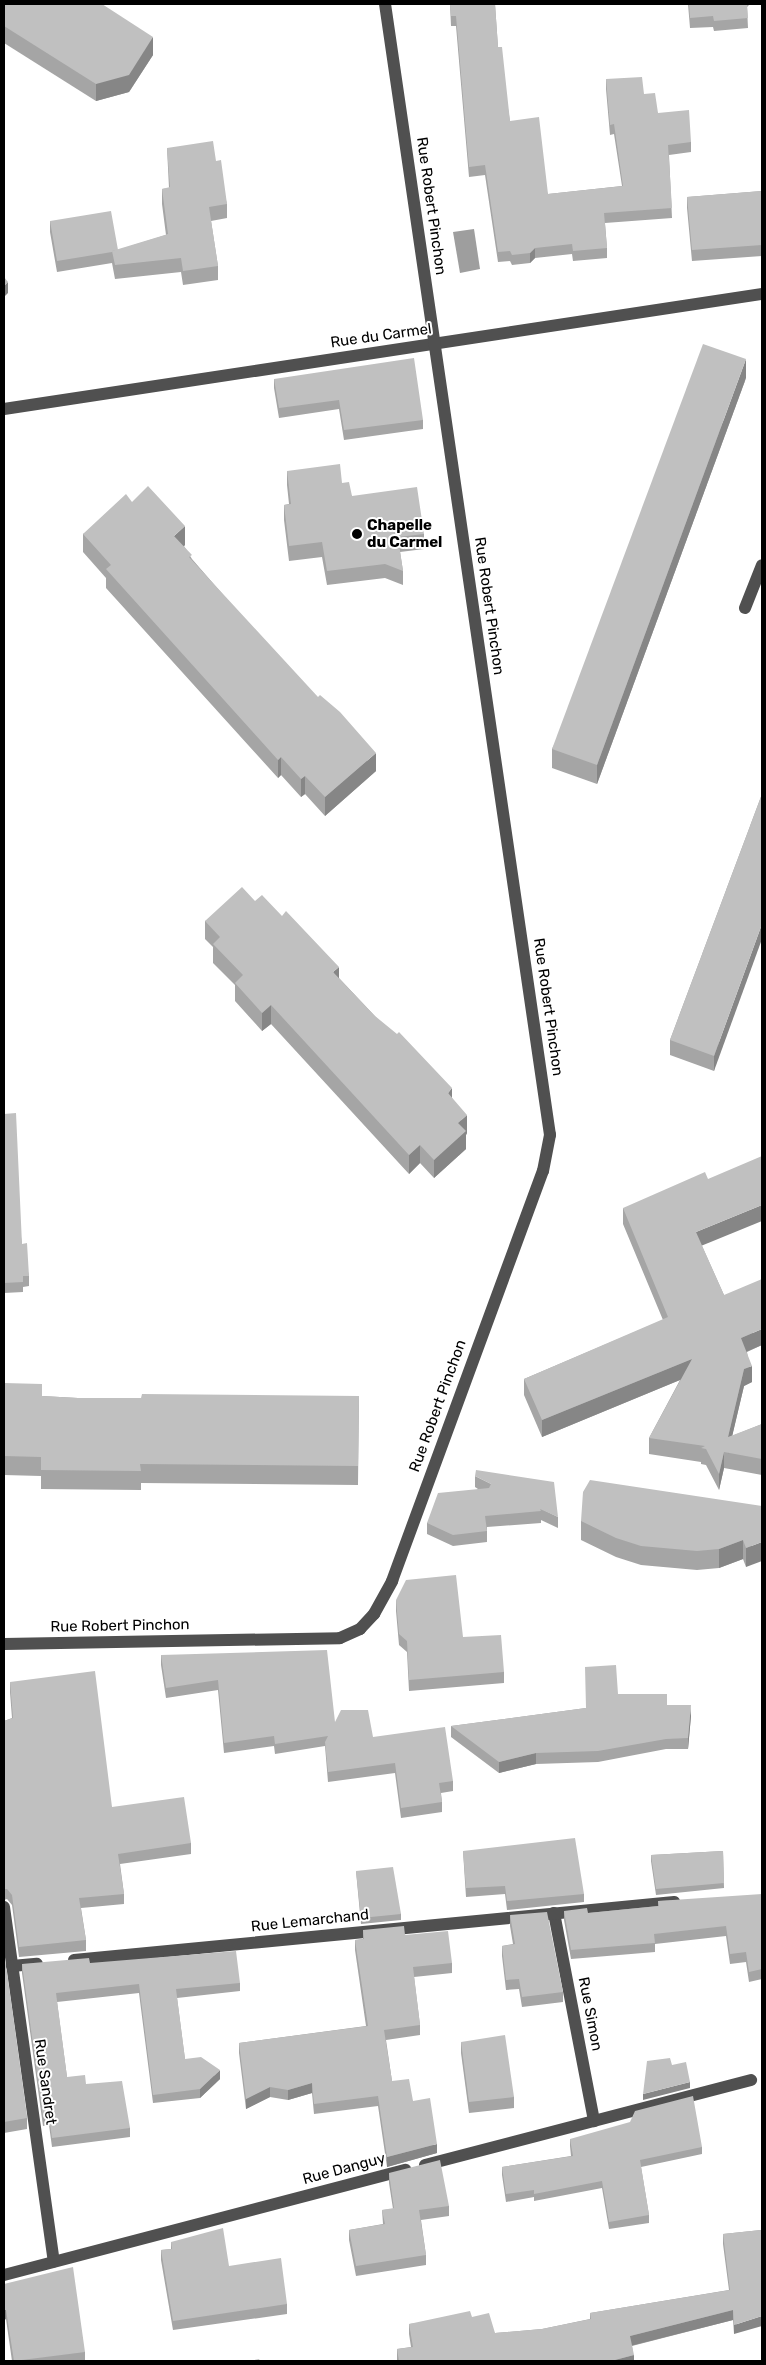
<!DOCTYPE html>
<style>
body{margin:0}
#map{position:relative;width:766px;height:2365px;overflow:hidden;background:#fff;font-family:Rubik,sans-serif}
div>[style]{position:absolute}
.water>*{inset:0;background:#9e9e9e}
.minor>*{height:12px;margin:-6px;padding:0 6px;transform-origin:6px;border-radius:6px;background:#505050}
.wall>*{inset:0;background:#a5a5a5}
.shaded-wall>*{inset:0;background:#868686}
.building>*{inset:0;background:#c0c0c0}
.dots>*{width:14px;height:14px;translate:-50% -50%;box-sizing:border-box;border:2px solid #fff;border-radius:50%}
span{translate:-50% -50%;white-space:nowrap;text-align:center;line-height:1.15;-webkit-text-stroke:4px #fff;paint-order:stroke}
.street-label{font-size:15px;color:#000}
.poi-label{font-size:15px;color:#000;font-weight:700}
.left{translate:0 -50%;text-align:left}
.frame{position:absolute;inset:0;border:5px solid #000;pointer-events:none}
</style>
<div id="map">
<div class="water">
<i style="clip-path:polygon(474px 229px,480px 269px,460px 273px,453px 232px)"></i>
</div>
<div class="minor">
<i style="left:4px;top:409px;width:767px;rotate:-8.63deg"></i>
<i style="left:745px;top:608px;width:46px;rotate:-68.4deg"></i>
<i style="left:4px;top:1644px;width:336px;rotate:-1deg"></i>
<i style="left:340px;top:1638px;width:22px;rotate:-24deg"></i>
<i style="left:360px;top:1629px;width:21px;rotate:-47deg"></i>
<i style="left:374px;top:1614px;width:38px;rotate:-61deg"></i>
<i style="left:392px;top:1581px;width:437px;rotate:-69.8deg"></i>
<i style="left:543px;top:1171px;width:37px;rotate:-79deg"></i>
<i style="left:550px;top:1135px;width:1143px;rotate:-98.3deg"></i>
<i style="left:4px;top:1907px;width:358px;rotate:82deg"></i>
<i style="left:554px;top:1913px;width:212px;rotate:79.1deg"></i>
<i style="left:74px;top:1960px;width:603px;rotate:-5.52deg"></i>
<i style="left:12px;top:1966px;width:25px;rotate:-5deg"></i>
<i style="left:425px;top:2165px;width:337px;rotate:-14.6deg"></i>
<i style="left:4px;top:2275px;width:415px;rotate:-14.7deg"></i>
</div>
<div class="wall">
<i style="clip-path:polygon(4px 4px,153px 55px,129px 92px,96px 101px,4px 43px)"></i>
<i style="clip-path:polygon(450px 4px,495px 4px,498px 47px,510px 121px,548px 194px,622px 186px,614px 134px,610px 135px,606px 89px,606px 79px,644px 94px,658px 113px,691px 142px,691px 152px,669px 155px,672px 218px,605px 223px,607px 248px,607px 258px,573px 261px,572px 254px,535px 258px,530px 263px,512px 265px,510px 261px,498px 262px,485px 175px,469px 177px,456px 26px,451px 26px)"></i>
<i style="clip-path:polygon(688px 4px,750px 4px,747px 7px,748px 28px,714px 31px,713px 27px,690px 28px)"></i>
<i style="clip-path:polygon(761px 90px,762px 90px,762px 122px,761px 101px)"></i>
<i style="clip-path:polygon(167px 148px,216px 161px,227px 204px,227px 218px,211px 221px,218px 266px,218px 280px,183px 285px,181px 272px,115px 279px,112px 263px,57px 272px,50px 232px,50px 221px,118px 250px,166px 235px,162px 204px,162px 189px,169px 188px)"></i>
<i style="clip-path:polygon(762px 191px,762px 256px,692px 261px,687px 208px,687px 197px)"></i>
<i style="clip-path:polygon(746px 378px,597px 784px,552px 768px,552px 749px)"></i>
<i style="clip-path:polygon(274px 379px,423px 420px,423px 429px,344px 440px,339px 409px,279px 418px,274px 388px)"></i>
<i style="clip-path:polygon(287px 471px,342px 483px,352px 496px,424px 534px,424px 549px,400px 552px,403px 571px,403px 585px,385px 578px,327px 585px,322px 557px,289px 561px,284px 520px,284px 505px,289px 504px,287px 485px)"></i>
<i style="clip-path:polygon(132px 502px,185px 545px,184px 546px,192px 559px,376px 771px,325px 816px,305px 794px,301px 797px,281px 775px,278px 778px,106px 588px,106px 578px,83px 552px,83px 534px)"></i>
<i style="clip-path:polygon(762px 794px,714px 1071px,670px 1055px,670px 1040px)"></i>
<i style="clip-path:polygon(255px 901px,339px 978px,452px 1098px,467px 1133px,466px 1135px,466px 1149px,434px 1178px,420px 1163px,409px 1174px,271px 1024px,262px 1031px,235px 1001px,235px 985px,213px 963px,213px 947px,205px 939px,205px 921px)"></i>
<i style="clip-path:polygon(4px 1114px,22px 1244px,29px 1276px,29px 1286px,23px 1287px,23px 1292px,4px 1293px)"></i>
<i style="clip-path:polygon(623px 1208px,702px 1246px,724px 1295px,762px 1345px,747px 1352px,752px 1382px,744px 1386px,732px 1436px,762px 1424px,762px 1475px,724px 1468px,719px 1490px,706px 1465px,701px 1464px,701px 1462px,649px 1454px,649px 1438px,680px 1380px,542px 1437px,524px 1395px,524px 1379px,663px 1320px,623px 1224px)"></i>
<i style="clip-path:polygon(4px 1383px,42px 1396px,78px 1398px,141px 1398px,359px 1396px,358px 1485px,141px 1483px,141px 1490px,41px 1489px,41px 1476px,4px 1475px)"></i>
<i style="clip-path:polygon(475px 1476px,558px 1517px,558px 1528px,541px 1520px,541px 1523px,487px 1527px,487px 1542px,453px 1546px,427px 1534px,427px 1523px,478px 1489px,475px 1487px)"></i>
<i style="clip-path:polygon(762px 1506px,746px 1567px,743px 1559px,719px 1568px,697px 1570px,641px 1565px,616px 1557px,581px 1540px,581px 1521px)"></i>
<i style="clip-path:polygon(396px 1600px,463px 1637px,504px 1672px,504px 1683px,409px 1691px,407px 1652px,399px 1645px,396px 1611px)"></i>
<i style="clip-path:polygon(161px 1655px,373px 1737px,453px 1781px,453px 1791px,441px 1793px,442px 1802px,442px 1812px,401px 1818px,395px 1773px,328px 1782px,325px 1746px,275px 1754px,274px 1746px,224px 1753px,218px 1690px,166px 1698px,161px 1665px)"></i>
<i style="clip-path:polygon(10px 1682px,112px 1807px,191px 1843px,191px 1854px,120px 1864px,124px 1894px,124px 1904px,81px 1908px,86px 1940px,86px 1951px,19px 1957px,12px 1905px,7px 1899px,4px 1900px,4px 1721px,12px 1718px,10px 1692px)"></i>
<i style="clip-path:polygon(618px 1694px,667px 1705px,691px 1716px,688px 1749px,666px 1749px,598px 1762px,536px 1764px,499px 1773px,451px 1737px,451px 1726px,586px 1708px)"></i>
<i style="clip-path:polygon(463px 1851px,584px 1894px,584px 1902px,507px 1910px,505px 1894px,466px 1897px)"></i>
<i style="clip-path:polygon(723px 1851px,724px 1888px,656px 1895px,651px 1861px,651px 1855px)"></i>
<i style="clip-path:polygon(356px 1871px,401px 1914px,401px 1920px,361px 1924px)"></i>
<i style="clip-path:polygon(762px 1897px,762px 1979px,749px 1982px,746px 1962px,730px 1964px,726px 1936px,655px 1944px,655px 1952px,571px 1959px,564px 1920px,564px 1911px,588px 1913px,658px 1906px,658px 1901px)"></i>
<i style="clip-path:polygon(510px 1915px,563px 1992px,563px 2002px,522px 2007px,519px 1989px,506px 1990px,502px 1956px,502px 1946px,513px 1944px,510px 1926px)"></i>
<i style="clip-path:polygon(363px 1930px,405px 1935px,452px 1963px,452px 1973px,414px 1977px,420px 2025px,420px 2035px,386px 2040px,392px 2081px,413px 2101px,437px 2153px,387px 2167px,378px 2106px,314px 2114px,312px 2093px,288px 2100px,270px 2097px,246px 2109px,239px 2053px,239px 2043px,366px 2026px,355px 1950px,355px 1940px,363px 1939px)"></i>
<i style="clip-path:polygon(4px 1953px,27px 2118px,27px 2129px,4px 2133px)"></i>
<i style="clip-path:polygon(90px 1963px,240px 1983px,240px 1991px,177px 1998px,185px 2059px,220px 2079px,200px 2098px,153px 2103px,139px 1993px,57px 2002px,67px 2077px,86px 2084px,130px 2128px,130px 2137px,52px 2147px,49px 2125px,43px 2126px,22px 1973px,22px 1964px)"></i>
<i style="clip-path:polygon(461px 2042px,514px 2097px,514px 2108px,469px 2113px,461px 2053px)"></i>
<i style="clip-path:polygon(570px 2139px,702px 2147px,702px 2154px,641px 2167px,649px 2215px,649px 2223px,609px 2229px,602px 2188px,534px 2201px,534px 2197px,506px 2202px,502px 2175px,502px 2167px,571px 2156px,570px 2146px)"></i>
<i style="clip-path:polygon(389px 2173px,449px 2206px,449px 2216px,421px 2220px,426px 2255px,426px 2265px,356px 2276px,349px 2240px,349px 2230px,383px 2224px,382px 2210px,393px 2209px,389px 2183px)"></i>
<i style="clip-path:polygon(761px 2230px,734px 2334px,733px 2320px,632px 2346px,634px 2361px,397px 2361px,397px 2349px,411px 2347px,409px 2334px,409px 2324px,472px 2317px,495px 2333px,542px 2329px,590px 2319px,590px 2313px,729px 2290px,723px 2244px,723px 2234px)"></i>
<i style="clip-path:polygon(171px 2242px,229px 2266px,287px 2304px,287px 2314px,173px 2330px,161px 2260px,161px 2250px,171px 2249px)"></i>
<i style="clip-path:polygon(4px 2284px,85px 2352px,85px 2361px,12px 2361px,6px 2319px,4px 2320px)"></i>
</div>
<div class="shaded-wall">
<i style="clip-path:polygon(153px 37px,153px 55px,129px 92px,96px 101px,96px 84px)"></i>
<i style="clip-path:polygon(535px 248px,535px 258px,530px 263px,530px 253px)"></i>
<i style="clip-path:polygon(8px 282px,8px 293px,4px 297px,4px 286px)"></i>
<i style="clip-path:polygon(746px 359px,746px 378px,597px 784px,597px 765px)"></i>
<i style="clip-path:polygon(185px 526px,185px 545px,174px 555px,174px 536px)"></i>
<i style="clip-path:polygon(376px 753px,376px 771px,325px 816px,325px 797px)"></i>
<i style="clip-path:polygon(281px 757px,281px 775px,278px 778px,278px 760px)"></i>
<i style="clip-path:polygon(305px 776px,305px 794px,301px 797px,301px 779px)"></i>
<i style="clip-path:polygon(762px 924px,762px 939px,714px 1071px,714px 1056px)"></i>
<i style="clip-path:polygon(339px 967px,339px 985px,333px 972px)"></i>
<i style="clip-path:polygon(271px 1005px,271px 1024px,262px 1031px,262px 1013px)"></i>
<i style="clip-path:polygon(452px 1088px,452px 1107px,448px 1093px)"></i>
<i style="clip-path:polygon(467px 1115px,467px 1133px,466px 1135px,466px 1149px,434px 1178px,434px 1160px,458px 1123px)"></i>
<i style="clip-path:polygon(420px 1145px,420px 1163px,409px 1174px,409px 1155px)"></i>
<i style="clip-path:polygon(762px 1205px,762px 1221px,696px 1248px,696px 1232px)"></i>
<i style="clip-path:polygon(762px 1329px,762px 1345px,741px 1354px,741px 1338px)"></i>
<i style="clip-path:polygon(692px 1359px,692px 1375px,542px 1437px,542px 1420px)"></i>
<i style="clip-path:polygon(752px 1366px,752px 1382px,744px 1386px,728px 1454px,728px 1437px,744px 1369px)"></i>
<i style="clip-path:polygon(724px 1452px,724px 1468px,719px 1490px,719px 1474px)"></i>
<i style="clip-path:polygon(743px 1540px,743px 1559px,719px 1568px,719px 1549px)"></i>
<i style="clip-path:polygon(762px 1542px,762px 1561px,746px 1567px,746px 1548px)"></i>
<i style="clip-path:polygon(691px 1705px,691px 1716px,688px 1749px,688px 1738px)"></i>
<i style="clip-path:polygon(536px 1753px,536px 1764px,499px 1773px,499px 1762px)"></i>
<i style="clip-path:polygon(220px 2070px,220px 2079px,200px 2098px,200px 2089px)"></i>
<i style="clip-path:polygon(690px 2082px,690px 2088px,643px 2100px,643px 2094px)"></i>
<i style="clip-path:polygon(312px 2083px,312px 2093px,288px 2100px,288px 2090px)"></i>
<i style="clip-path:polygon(270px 2087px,270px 2097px,246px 2109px,246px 2099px)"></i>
<i style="clip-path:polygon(437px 2144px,437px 2153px,387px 2167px,387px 2157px)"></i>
<i style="clip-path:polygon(4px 2310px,6px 2310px,6px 2319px,4px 2320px)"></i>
<i style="clip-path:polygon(733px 2310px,733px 2320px,630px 2346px,630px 2336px)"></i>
<i style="clip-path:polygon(762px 2316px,762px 2326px,734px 2334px,734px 2325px)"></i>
<i style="clip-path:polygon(634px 2355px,634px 2361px,611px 2361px)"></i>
</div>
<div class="building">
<i style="clip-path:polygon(4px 4px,102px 4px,153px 37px,129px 75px,96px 84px,4px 26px)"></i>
<i style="clip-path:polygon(450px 4px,495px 4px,498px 47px,502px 47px,510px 121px,539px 117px,548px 194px,623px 186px,614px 124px,610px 125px,606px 79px,642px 77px,644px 94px,655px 93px,658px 113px,689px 110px,691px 142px,668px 145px,672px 208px,604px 213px,607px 248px,573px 251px,572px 244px,535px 248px,530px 253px,512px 255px,510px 251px,498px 252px,485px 165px,469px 167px,456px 16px,451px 16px)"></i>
<i style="clip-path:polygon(689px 4px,747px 4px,748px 18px,714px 21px,713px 16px,690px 18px)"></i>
<i style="clip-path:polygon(761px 90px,762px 90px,762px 111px)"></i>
<i style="clip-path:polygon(213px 141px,216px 161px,221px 160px,227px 204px,209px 207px,218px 266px,183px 271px,181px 258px,115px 265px,112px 251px,168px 234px,162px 189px,170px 187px,167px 148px)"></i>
<i style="clip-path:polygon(762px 191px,762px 245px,692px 250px,687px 197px)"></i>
<i style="clip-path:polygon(111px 211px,118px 250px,112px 251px,112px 252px,57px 261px,50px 221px)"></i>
<i style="clip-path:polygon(4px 277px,8px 282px,4px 286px)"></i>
<i style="clip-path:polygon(703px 344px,746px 359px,597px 765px,552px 749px)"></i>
<i style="clip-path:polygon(414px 358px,423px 420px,344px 430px,339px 400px,279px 408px,274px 379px)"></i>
<i style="clip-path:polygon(340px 464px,342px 483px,349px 482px,352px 496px,417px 487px,424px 534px,398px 537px,403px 571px,385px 564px,327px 571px,322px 542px,289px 546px,284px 505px,291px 504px,287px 471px)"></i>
<i style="clip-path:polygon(148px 486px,185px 526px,174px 536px,192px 555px,189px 557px,318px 697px,320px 695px,340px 712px,376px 753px,325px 797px,305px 776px,301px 779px,281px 757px,278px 760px,106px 569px,111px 565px,83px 534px,126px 494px,132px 502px)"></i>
<i style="clip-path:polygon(762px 794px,762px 924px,714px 1056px,670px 1040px)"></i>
<i style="clip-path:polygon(242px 887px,255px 901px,262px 895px,282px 916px,286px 911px,339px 967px,333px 972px,375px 1016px,397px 1034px,399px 1032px,452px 1088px,448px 1093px,467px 1115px,458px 1123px,466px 1131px,434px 1160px,420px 1145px,409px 1155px,271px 1005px,262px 1013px,235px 983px,243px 975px,213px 944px,220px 937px,205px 921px)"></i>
<i style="clip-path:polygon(16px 1113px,22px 1244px,27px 1243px,29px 1276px,23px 1276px,23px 1282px,4px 1283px,4px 1114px)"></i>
<i style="clip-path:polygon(762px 1156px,762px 1205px,696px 1232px,724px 1295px,762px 1279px,762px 1329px,741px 1338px,752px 1366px,744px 1369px,728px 1437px,762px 1424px,762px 1459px,724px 1452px,719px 1474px,706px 1449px,701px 1448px,705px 1446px,649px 1438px,692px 1359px,542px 1420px,524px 1379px,668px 1317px,623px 1208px,705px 1172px,708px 1179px)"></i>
<i style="clip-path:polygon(4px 1383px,42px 1384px,42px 1396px,78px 1398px,141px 1398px,142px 1394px,359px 1396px,358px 1466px,140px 1464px,141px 1471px,41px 1470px,41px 1457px,4px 1456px)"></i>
<i style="clip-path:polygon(476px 1470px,554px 1482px,558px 1517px,540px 1509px,541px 1511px,485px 1516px,487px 1531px,453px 1535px,427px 1523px,438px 1493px,489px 1488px,491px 1484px,475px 1476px)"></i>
<i style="clip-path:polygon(590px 1480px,762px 1506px,762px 1542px,746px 1548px,743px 1540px,719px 1549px,697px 1551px,641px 1546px,616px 1538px,581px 1521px,583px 1492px)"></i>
<i style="clip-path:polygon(456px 1575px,463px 1637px,501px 1635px,504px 1672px,409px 1680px,407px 1641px,399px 1634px,396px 1600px,406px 1580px)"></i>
<i style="clip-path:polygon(327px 1650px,335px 1722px,341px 1710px,368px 1710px,373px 1737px,445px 1727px,453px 1781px,439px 1783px,442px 1802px,401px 1808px,395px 1763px,328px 1772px,325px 1742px,328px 1736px,275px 1744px,274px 1736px,224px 1743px,218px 1680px,166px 1688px,161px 1655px)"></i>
<i style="clip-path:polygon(616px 1665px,618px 1694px,667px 1694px,667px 1705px,691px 1705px,688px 1738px,666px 1739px,598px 1751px,536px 1753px,499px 1762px,451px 1726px,586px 1708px,585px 1667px)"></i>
<i style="clip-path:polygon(95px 1671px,112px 1807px,184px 1797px,191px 1843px,118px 1854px,124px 1894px,79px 1898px,86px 1940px,19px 1947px,12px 1895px,7px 1889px,4px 1889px,4px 1721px,13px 1718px,10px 1682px)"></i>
<i style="clip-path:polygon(575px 1838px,584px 1894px,507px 1901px,505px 1886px,466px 1888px,463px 1851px)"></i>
<i style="clip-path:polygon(723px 1851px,724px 1883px,656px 1889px,651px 1855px)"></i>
<i style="clip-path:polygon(393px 1867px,401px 1914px,361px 1918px,356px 1871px)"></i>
<i style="clip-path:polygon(762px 1894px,762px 1969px,749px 1972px,746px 1952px,730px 1954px,726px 1926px,654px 1934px,655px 1943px,571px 1950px,564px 1911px,587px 1908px,588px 1913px,659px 1906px,658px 1901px)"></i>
<i style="clip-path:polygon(547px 1912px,563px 1992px,522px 1997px,519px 1979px,506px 1980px,502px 1946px,515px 1944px,510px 1915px)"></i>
<i style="clip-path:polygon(404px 1926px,405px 1935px,448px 1931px,452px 1963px,413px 1967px,420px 2025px,384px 2030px,392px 2081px,409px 2079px,413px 2101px,430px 2098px,437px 2144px,387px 2157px,378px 2096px,314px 2104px,312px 2083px,288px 2090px,270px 2087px,246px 2099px,239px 2043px,368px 2026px,355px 1940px,364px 1939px,363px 1930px)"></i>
<i style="clip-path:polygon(236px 1951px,240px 1983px,176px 1989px,185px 2059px,201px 2057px,220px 2070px,200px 2089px,153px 2095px,139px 1984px,56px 1993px,67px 2077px,85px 2075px,86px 2084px,122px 2081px,130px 2128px,52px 2138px,49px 2116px,43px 2117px,22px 1964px,89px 1958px,90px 1963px)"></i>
<i style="clip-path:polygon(4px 1953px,27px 2118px,4px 2122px)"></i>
<i style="clip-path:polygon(505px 2035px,514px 2097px,469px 2102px,461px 2042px)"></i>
<i style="clip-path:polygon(670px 2058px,672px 2065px,686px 2062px,690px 2082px,643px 2094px,647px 2061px)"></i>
<i style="clip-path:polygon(693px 2096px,702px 2147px,640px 2160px,649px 2215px,609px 2222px,602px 2181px,534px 2194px,534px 2190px,506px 2194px,502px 2167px,573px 2156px,570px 2139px,630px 2122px,635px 2111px)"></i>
<i style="clip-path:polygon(440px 2160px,449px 2206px,419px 2210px,426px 2255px,356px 2266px,349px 2230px,385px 2224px,382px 2210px,394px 2208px,389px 2173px)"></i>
<i style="clip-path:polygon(223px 2228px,229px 2266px,281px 2258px,287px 2304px,173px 2321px,161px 2250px,172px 2249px,171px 2242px)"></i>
<i style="clip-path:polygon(761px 2230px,762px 2241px,762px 2316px,734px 2325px,733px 2310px,630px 2336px,634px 2355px,611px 2361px,399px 2361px,397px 2349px,413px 2347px,409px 2324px,470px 2311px,472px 2317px,489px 2313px,495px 2333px,542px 2329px,591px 2319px,590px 2313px,730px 2290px,723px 2234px)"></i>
<i style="clip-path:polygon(73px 2267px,85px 2352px,14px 2361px,6px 2310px,4px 2310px,4px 2284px)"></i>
<i style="clip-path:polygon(259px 2359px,260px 2361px,250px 2361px)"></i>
</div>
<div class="dots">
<i style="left:357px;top:534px;background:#000"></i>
</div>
<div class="street-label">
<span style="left:431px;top:206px;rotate:82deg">Rue Robert Pinchon</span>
<span style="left:381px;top:336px;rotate:-8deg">Rue du Carmel</span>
<span style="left:489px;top:606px;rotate:82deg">Rue Robert Pinchon</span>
<span style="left:548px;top:1007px;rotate:82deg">Rue Robert Pinchon</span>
<span style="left:438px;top:1406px;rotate:-70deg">Rue Robert Pinchon</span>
<span style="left:120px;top:1626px;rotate:-1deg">Rue Robert Pinchon</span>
<span style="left:310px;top:1921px;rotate:-6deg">Rue Lemarchand</span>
<span style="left:590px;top:2014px;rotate:79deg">Rue Simon</span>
<span style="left:45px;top:2082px;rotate:82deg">Rue Sandret</span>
<span style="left:344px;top:2169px;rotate:-15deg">Rue Danguy</span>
</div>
<div class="poi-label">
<span class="left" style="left:367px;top:534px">Chapelle<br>du Carmel</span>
</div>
<div class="frame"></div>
</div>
